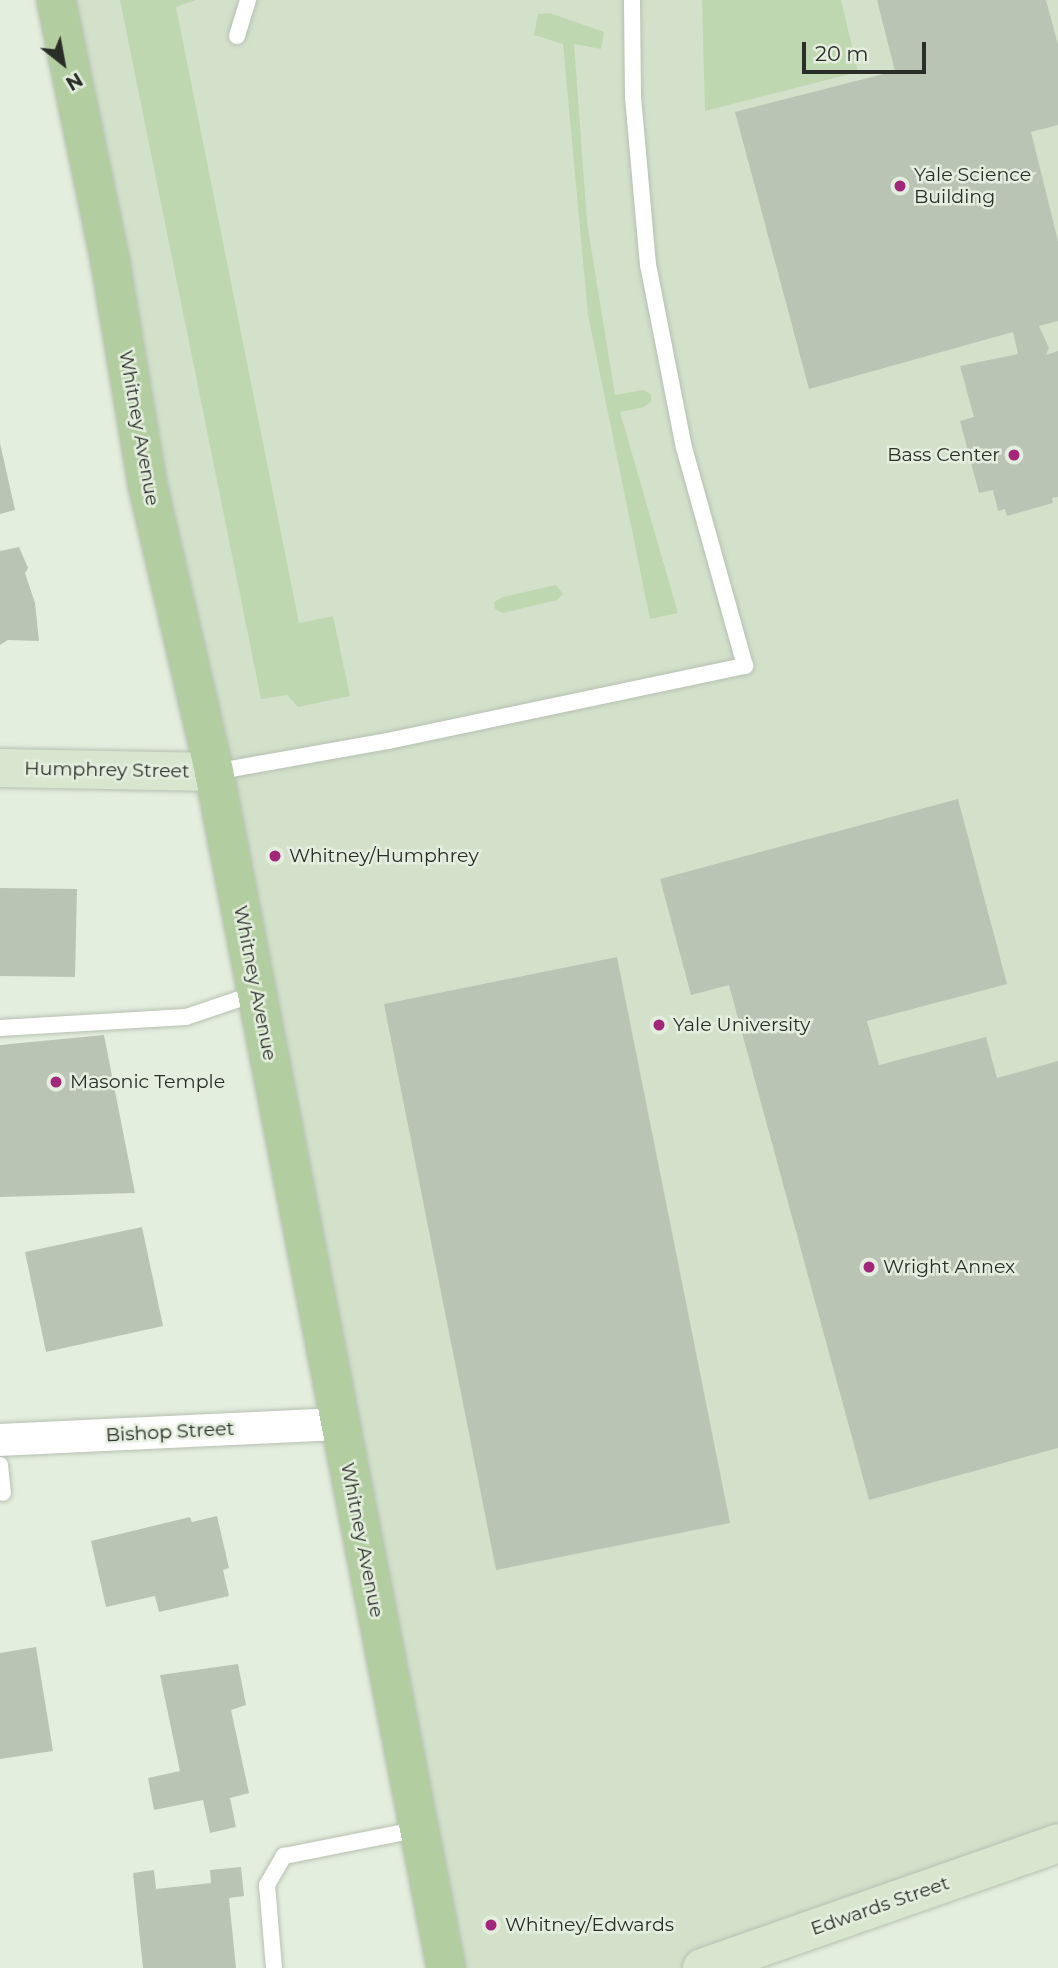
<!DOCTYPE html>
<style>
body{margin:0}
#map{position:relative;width:1058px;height:1968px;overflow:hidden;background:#e4eede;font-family:Montserrat,sans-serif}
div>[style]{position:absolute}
.built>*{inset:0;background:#d3e1cb}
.green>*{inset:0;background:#bfd7b1}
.building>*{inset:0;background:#bac4b5}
.roads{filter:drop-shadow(0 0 2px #b6c0b1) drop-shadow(0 0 2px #b6c0b1)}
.lane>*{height:16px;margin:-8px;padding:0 8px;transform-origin:8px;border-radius:8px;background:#fff}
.street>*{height:32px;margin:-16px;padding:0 16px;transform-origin:16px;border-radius:16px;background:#fff}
.secondary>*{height:38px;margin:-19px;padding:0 19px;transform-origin:19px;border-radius:19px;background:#d8e6cf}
.primary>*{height:38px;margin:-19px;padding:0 19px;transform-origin:19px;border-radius:19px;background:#b2cd9f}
.dots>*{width:19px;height:19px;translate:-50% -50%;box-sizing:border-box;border:4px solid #e4eede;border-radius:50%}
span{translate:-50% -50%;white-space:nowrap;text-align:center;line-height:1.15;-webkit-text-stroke:5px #e4eede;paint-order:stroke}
.poi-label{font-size:19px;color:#2a2e28}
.left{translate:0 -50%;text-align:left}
.right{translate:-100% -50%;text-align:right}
.street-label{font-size:19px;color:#2a2e28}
.north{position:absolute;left:28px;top:28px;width:70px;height:70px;-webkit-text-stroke:5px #e4eede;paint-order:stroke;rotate:149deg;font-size:19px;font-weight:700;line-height:28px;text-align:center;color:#2a2e28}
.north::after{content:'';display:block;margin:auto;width:24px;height:32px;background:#2a2e28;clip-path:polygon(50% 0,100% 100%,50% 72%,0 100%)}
.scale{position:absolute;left:802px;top:42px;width:124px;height:32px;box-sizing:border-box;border:4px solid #2a2e28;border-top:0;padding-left:9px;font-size:21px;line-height:24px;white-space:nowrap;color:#2a2e28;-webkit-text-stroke:5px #e4eede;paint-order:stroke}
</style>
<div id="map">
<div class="built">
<i style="clip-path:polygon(56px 0,1058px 0,1058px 1843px,702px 1968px,446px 1968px)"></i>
</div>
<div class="green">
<i style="clip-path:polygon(120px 0,196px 0,176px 7px,299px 623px,333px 616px,350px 696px,298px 707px,287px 695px,261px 699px)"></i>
<i style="clip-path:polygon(702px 0,841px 0,858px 72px,705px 111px)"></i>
<i style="clip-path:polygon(550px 13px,604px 32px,601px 49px,574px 44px,587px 222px,615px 395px,643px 390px,651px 394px,651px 402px,644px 407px,620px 412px,678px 613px,650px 619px,588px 315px,563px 44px,534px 35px,538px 14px)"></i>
<i style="clip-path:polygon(556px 585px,563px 594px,557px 600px,503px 613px,495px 609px,494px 602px,503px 597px)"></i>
</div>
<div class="building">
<i style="clip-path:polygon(877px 0,1046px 0,1058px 45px,1058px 125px,1031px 132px,1058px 241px,1058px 321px,1039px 326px,1049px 348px,1046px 355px,1058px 351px,1058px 497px,1052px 498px,1053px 503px,1007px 516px,1005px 509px,998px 511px,993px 490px,979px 493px,960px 421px,974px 417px,960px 366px,1018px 354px,1013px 332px,809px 389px,735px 112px,895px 71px)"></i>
<i style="clip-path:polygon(0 443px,15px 510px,0 514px)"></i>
<i style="clip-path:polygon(19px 547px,28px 568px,25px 573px,35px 603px,39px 641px,8px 640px,0 645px,0 551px)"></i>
<i style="clip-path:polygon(958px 799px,1007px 984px,867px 1021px,879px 1065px,986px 1037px,997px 1078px,1058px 1061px,1058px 1448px,869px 1500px,729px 985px,691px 995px,660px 879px)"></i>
<i style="clip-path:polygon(0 888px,77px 889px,75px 977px,0 976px)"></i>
<i style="clip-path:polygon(617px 957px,730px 1523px,496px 1570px,384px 1004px)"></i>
<i style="clip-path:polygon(104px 1035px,135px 1193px,0 1197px,0 1045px)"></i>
<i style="clip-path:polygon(142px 1227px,163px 1326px,46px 1352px,25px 1252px)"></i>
<i style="clip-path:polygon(217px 1516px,229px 1568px,223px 1570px,229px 1596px,159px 1612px,155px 1596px,106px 1607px,91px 1541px,190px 1517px,192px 1522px)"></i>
<i style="clip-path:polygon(36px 1647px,53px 1751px,0 1759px,0 1653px)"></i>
<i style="clip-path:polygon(238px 1664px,246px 1705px,231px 1710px,249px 1793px,230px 1798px,236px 1827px,210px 1833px,203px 1800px,154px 1810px,148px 1778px,180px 1771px,160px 1675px)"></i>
<i style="clip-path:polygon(241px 1867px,244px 1896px,229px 1898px,236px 1968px,143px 1968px,133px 1873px,154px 1870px,156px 1889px,211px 1883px,210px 1870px)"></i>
</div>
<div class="roads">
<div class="lane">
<i style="left:237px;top:36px;width:38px;rotate:-73deg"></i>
<i style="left:214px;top:772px;width:177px;rotate:-10.1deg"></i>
<i style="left:388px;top:741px;width:365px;rotate:-11.9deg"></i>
<i style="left:745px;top:666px;width:226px;rotate:-105.6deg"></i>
<i style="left:684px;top:448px;width:187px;rotate:-101.1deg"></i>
<i style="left:648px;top:265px;width:170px;rotate:-95.1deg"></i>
<i style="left:633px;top:96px;width:96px;rotate:-90.6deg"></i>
<i style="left:0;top:1028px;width:186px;rotate:-3.4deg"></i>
<i style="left:186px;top:1017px;width:75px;rotate:-18.7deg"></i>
<i style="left:0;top:1465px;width:28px;rotate:84deg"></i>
<i style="left:274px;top:1968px;width:83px;rotate:-94.8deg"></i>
<i style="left:267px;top:1885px;width:34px;rotate:-60deg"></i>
<i style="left:284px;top:1856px;width:139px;rotate:-11.2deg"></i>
</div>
<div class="street">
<i style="left:0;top:1440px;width:339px;rotate:-2.7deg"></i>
</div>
<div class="secondary">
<i style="left:0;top:768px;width:214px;rotate:1.1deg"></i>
<i style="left:702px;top:1968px;width:377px;rotate:-19.3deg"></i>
</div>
<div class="primary">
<i style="left:56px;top:0;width:267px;rotate:78.3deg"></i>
<i style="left:110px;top:261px;width:225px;rotate:80.5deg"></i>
<i style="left:147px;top:483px;width:297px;rotate:76.9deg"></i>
<i style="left:214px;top:772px;width:1218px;rotate:79.02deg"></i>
</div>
</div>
<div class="dots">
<i style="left:900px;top:186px;background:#a2277b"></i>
<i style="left:1014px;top:455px;background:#a2277b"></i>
<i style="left:275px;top:856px;background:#a2277b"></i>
<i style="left:659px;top:1025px;background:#a2277b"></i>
<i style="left:56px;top:1082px;background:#a2277b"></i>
<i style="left:869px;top:1267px;background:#a2277b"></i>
<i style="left:491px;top:1925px;background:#a2277b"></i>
</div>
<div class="poi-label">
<span class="left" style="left:914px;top:186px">Yale Science<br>Building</span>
<span class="right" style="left:1000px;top:455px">Bass Center</span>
<span class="left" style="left:289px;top:856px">Whitney/Humphrey</span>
<span class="left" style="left:673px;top:1025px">Yale University</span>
<span class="left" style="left:70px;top:1082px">Masonic Temple</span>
<span class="left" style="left:883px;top:1267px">Wright Annex</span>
<span class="left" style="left:505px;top:1925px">Whitney/Edwards</span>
</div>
<div class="street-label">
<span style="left:139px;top:428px;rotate:80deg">Whitney Avenue</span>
<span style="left:107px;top:770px;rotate:1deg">Humphrey Street</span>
<span style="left:255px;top:983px;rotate:79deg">Whitney Avenue</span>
<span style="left:170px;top:1432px;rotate:-3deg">Bishop Street</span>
<span style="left:362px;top:1540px;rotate:79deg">Whitney Avenue</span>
<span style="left:880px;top:1906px;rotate:-19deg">Edwards Street</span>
</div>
<div class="north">N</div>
<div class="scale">20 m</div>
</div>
